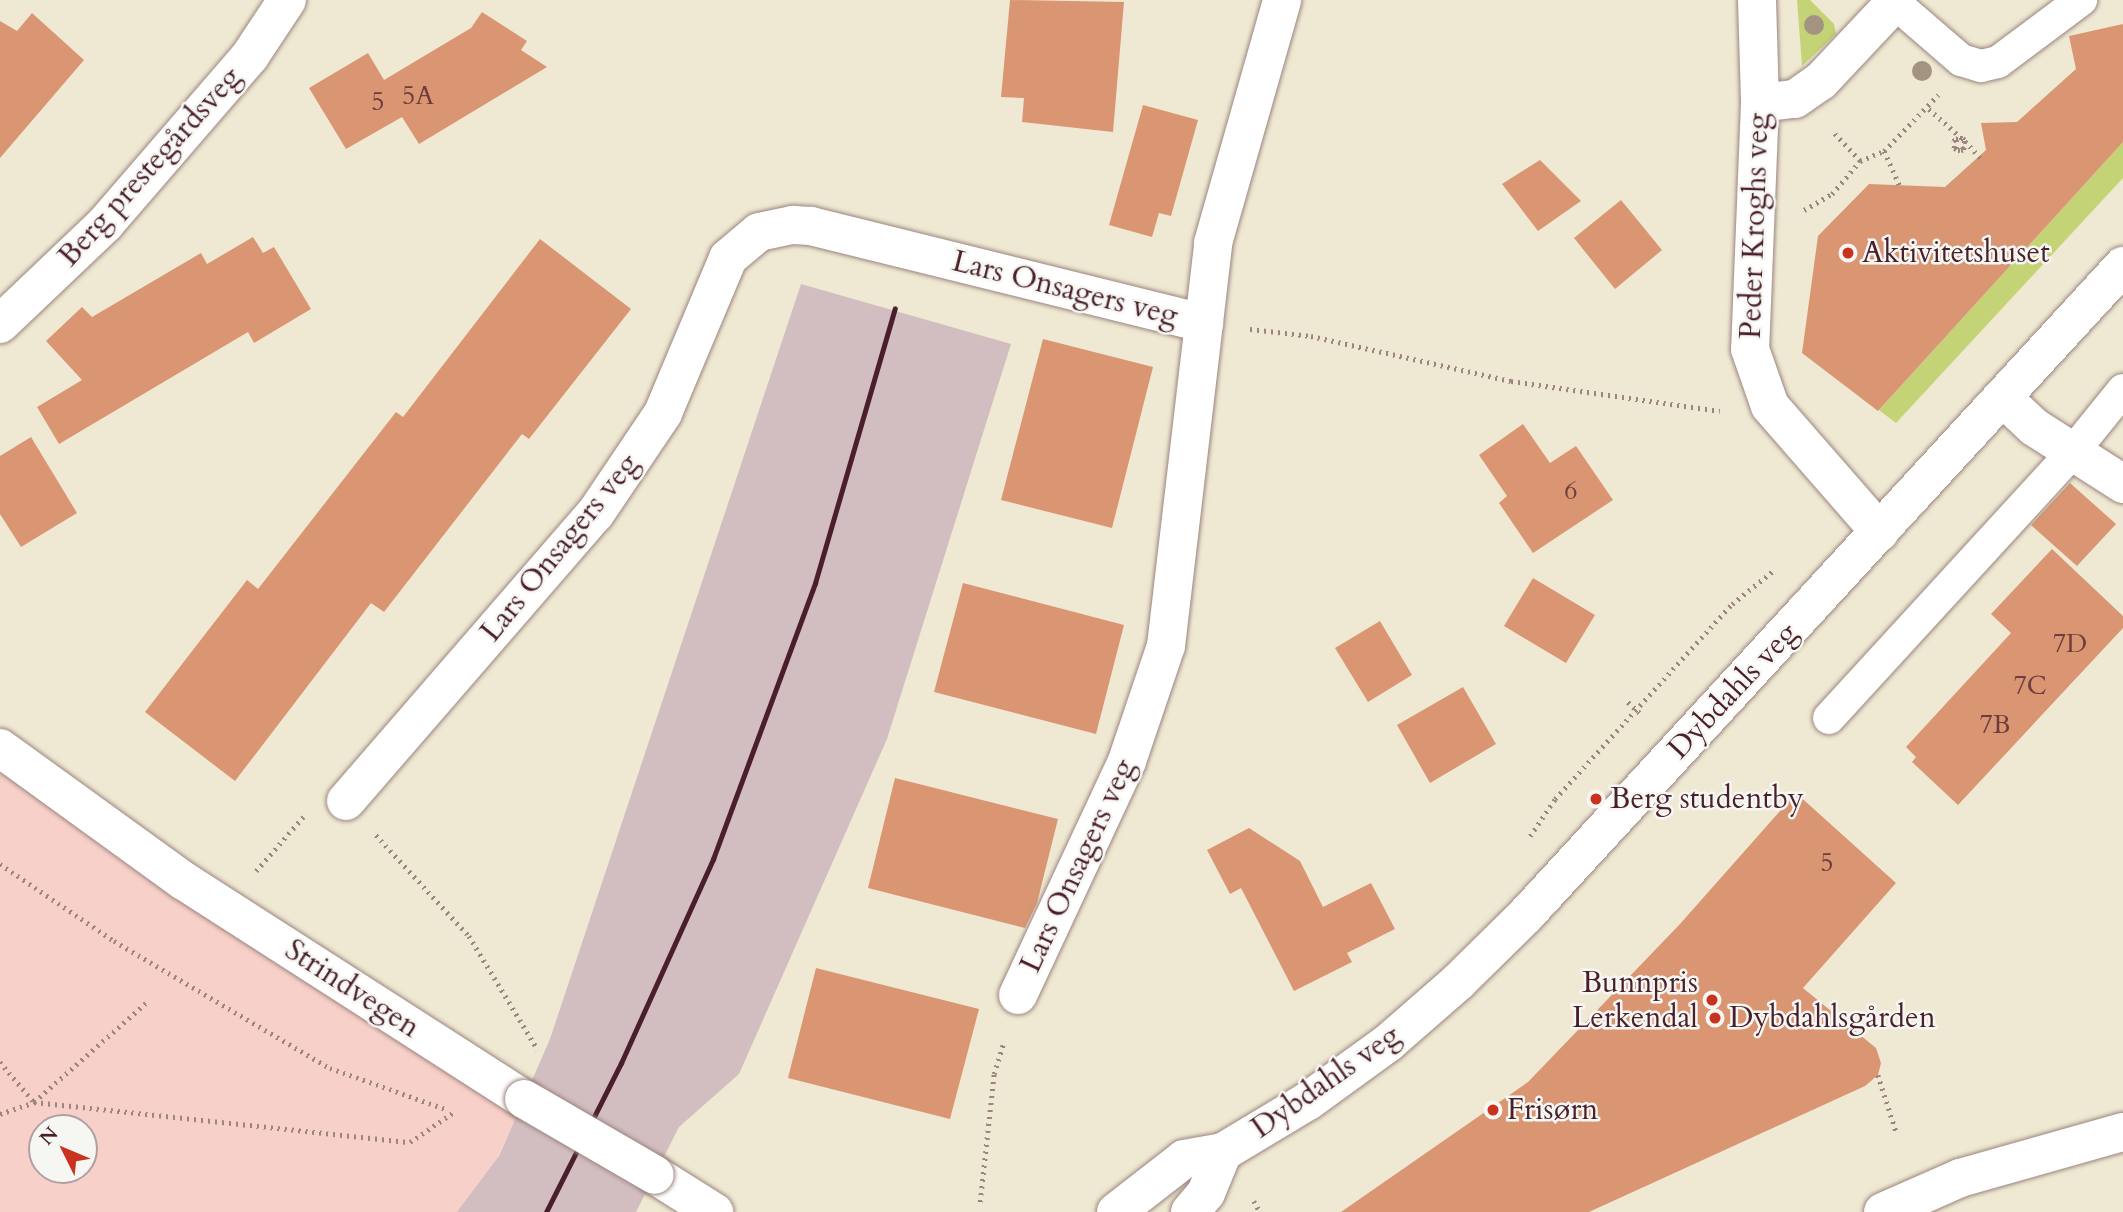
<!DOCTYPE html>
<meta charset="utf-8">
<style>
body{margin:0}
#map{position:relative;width:2123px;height:1212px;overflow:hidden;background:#efe9d3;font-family:Cardo,serif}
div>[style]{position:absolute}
.built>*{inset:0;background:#f7d0c9}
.industrial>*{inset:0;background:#d2bec1}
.green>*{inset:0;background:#c4d375}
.building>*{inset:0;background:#da9673}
.path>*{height:4.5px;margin-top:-2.25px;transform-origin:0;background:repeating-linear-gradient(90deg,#9c847f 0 2px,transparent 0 7px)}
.roads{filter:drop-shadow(0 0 2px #9c847f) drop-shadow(0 0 2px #9c847f)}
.service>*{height:32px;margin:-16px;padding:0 16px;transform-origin:16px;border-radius:16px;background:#fff}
.minor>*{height:38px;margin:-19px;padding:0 19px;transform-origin:19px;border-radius:19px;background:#fff}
.tertiary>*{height:38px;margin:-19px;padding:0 19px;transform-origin:19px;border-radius:19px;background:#fff}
.secondary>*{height:38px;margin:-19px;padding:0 19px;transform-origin:19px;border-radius:19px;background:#fff}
.rail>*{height:5px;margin:-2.5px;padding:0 2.5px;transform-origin:2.5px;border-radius:2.5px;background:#4a1f2b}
.bridges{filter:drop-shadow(0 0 2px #9c847f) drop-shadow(0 0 2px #9c847f)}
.tertiary-bridge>*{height:38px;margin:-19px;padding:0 19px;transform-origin:19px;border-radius:19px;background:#fff}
.trees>*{width:20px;height:20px;margin:-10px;border-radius:50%;background:#a59381}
.dots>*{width:19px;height:19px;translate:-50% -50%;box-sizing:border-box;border:4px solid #f6f6f2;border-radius:50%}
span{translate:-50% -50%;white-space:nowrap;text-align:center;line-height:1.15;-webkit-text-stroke:5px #f6f6f2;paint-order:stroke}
.number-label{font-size:26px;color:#6e3d3d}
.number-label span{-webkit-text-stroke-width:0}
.street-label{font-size:30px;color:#4a1f2b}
.poi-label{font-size:30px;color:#4a1f2b}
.left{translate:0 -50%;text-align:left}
.right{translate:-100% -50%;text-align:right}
.north{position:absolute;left:28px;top:1114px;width:70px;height:70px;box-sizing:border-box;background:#f6f6f2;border:2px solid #b1a0a2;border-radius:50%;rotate:313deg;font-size:19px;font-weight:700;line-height:28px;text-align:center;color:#4a1f2b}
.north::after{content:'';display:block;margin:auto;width:24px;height:32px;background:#c8321e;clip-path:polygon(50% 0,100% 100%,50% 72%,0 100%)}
</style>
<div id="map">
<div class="built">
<i style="clip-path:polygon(evenodd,0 748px,524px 1099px,473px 1212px,0 1212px,0 748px,42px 1128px,84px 1128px,84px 1170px,42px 1170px,42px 1128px)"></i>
</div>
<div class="industrial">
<i style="clip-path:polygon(801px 284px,1011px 344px,887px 739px,739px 1074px,679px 1127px,636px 1212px,457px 1212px,499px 1156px,550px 1039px)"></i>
</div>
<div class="green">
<i style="clip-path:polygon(1797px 0,1810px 0,1834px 24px,1836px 34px,1802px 66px)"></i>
<i style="clip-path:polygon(2123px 142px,2123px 178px,1896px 423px,1879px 410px)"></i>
</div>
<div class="building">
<i style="clip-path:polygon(1010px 0,1124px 2px,1113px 132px,1022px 122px,1024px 98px,1001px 97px)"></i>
<i style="clip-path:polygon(482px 12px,527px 41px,521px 50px,547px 67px,419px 144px,402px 117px,346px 149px,309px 88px,368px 53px,384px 80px,471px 28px)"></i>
<i style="clip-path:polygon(32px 13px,84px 60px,0 158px,0 21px,17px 31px)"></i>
<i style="clip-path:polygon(2123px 24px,2123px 142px,1878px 411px,1802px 353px,1818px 236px,1869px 184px,1945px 187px,1986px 150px,1981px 123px,2017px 122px,2076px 69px,2069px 36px)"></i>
<i style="clip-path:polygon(1143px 105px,1198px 120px,1171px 216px,1159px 213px,1152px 237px,1109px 225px)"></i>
<i style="clip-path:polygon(1540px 160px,1581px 201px,1538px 231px,1502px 184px)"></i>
<i style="clip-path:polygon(1621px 200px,1662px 250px,1615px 289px,1574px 238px)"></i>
<i style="clip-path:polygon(253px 237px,263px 253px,274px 247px,311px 309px,254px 343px,248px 332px,59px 444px,37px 407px,82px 380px,46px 341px,82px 307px,92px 317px,201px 253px,207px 264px)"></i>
<i style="clip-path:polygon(540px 239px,631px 309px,529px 439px,522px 434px,384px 612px,371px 603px,235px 781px,145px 712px,247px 580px,258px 589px,396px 412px,403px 417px)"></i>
<i style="clip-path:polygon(1043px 339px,1153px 367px,1112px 528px,1001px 500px)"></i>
<i style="clip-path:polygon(1523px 424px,1550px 463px,1576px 446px,1613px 500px,1533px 553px,1499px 503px,1507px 496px,1479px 455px)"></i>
<i style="clip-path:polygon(31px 437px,77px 513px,21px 547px,0 514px,0 456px)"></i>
<i style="clip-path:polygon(2070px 483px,2116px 524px,2077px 566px,2031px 525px)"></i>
<i style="clip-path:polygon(2052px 549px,2123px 616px,2123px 628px,1958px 805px,1912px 762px,1916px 757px,1906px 747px,2011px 633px,1991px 614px)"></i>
<i style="clip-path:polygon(1533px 578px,1595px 615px,1566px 663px,1504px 626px)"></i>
<i style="clip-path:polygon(963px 583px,1124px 625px,1096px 734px,934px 692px)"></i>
<i style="clip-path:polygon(1380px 621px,1412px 675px,1368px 702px,1335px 648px)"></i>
<i style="clip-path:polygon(1463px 687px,1496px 744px,1430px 783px,1397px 725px)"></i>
<i style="clip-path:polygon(895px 778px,1058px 819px,1037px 903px,1025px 928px,868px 888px)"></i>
<i style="clip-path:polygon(1796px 793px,1896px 883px,1803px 988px,1876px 1048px,1881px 1063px,1878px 1075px,1865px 1086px,1589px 1212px,1341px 1212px,1528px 1082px,1680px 924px)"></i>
<i style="clip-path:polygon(1249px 828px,1300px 861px,1323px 907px,1371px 883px,1395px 929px,1347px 953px,1352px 962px,1294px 991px,1241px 888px,1230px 894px,1207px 850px)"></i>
<i style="clip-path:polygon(816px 968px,979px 1009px,950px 1119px,788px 1078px)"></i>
</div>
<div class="path">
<i style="left:1929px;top:109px;width:48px;rotate:41.6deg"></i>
<i style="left:1965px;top:141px;width:9px;rotate:103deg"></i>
<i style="left:1963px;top:150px;width:7px;rotate:-172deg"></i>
<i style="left:1956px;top:149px;width:10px;rotate:-90deg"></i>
<i style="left:1956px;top:139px;width:4px;rotate:-14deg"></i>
<i style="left:1960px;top:138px;width:3px"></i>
<i style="left:1963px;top:138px;width:4px;rotate:56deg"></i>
<i style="left:1965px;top:141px;width:6px;rotate:90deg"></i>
<i style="left:1965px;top:147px;width:4px;rotate:124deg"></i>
<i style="left:1963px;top:150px;width:3px;rotate:162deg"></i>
<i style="left:1960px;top:151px;width:4px;rotate:-166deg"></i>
<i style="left:1956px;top:150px;width:3px;rotate:-135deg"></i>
<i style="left:1954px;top:148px;width:7px;rotate:-98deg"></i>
<i style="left:1953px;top:141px;width:4px;rotate:-34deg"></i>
<i style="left:1956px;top:139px;width:4px;rotate:-14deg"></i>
<i style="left:1960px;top:138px;width:3px"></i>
<i style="left:1963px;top:138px;width:4px;rotate:56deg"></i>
<i style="left:1965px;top:141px;width:25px;rotate:47deg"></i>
<i style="left:1860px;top:161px;width:26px;rotate:-23deg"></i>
<i style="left:1899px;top:185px;width:37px;rotate:-114deg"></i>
<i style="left:1884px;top:151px;width:78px;rotate:-46deg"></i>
<i style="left:1804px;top:210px;width:32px;rotate:-30deg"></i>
<i style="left:1832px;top:194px;width:43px;rotate:-49.7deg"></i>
<i style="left:1860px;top:161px;width:41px;rotate:-133deg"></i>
<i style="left:1250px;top:329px;width:61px;rotate:6.5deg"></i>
<i style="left:1311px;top:336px;width:205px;rotate:12.7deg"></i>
<i style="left:1511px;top:381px;width:211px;rotate:8.2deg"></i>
<i style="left:1628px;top:702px;width:19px;rotate:43deg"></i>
<i style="left:376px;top:835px;width:137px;rotate:47.4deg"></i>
<i style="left:469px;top:936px;width:133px;rotate:58.8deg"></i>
<i style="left:1530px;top:836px;width:45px;rotate:-56deg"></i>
<i style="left:1555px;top:799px;width:263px;rotate:-47.8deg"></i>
<i style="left:1732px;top:604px;width:54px;rotate:-39deg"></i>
<i style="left:0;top:864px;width:138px;rotate:34deg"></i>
<i style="left:114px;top:941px;width:251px;rotate:30.5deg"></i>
<i style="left:330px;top:1068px;width:123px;rotate:19.5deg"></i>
<i style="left:256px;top:871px;width:72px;rotate:-49deg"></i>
<i style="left:0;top:1062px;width:52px;rotate:49.6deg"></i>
<i style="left:34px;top:1102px;width:378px;rotate:6.1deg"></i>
<i style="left:410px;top:1142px;width:53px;rotate:-34.3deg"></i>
<i style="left:1878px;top:1075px;width:59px;rotate:72.2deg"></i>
<i style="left:0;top:1114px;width:36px;rotate:-19deg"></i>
<i style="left:34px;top:1102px;width:152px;rotate:-41.5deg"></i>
<i style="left:1254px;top:1201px;width:13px;rotate:61deg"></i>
<i style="left:980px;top:1202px;width:129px;rotate:-83.8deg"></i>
<i style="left:994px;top:1074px;width:34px;rotate:-73deg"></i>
</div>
<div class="roads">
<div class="service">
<i style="left:1895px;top:3px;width:87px;rotate:40.8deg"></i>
<i style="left:1961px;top:60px;width:21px;rotate:17deg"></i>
<i style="left:1981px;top:66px;width:17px;rotate:-13deg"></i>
<i style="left:1998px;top:62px;width:104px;rotate:-36.8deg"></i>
<i style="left:1829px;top:718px;width:360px;rotate:-47.5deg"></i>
<i style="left:2072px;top:453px;width:81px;rotate:-51deg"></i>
</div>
<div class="minor">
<i style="left:1757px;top:0;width:103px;rotate:88.3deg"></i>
<i style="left:1760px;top:103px;width:246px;rotate:92.3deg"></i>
<i style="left:1750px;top:349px;width:60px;rotate:70.7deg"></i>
<i style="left:1770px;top:406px;width:167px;rotate:48.9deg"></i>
<i style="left:1760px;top:103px;width:35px;rotate:-7deg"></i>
<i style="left:1795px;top:99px;width:32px;rotate:-35deg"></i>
<i style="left:1821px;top:81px;width:111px;rotate:-46.8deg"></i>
<i style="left:0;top:324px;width:145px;rotate:-43.6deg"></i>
<i style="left:105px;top:224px;width:222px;rotate:-49.2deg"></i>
<i style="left:250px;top:56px;width:67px;rotate:-56.5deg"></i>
<i style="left:2003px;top:398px;width:42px;rotate:43.1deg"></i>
<i style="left:2034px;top:427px;width:106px;rotate:32.6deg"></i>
<i style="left:346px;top:801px;width:380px;rotate:-49.1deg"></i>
<i style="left:595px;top:514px;width:122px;rotate:-56deg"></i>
<i style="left:663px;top:413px;width:168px;rotate:-67.2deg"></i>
<i style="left:728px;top:258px;width:40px;rotate:-40deg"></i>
<i style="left:759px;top:232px;width:35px;rotate:-12deg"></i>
<i style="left:793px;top:225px;width:18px;rotate:3deg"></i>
<i style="left:811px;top:226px;width:405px;rotate:13.9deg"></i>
<i style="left:1018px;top:995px;width:258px;rotate:-65deg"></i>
<i style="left:1127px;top:761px;width:121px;rotate:-71.3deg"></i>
<i style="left:1166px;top:646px;width:406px;rotate:-83.3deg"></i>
<i style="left:1213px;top:243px;width:253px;rotate:-74.1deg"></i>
</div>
<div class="tertiary">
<i style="left:0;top:748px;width:227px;rotate:35.9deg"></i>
<i style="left:184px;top:881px;width:404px;rotate:32.7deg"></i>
<i style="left:655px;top:1175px;width:70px;rotate:32.1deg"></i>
</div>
<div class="secondary">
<i style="left:1116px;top:1212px;width:86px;rotate:-37.9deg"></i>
<i style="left:1184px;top:1159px;width:40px;rotate:-10deg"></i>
<i style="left:1223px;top:1152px;width:99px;rotate:-31deg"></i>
<i style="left:1308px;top:1101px;width:99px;rotate:-35.9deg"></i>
<i style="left:1388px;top:1043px;width:94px;rotate:-41.1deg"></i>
<i style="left:1459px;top:981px;width:94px;rotate:-44.6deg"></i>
<i style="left:1526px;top:915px;width:882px;rotate:-47.39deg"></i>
<i style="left:1190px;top:1212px;width:25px;rotate:-50deg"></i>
<i style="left:1206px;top:1193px;width:44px;rotate:-67.5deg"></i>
<i style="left:1883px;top:1212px;width:84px;rotate:-23.8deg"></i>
<i style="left:1960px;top:1178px;width:169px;rotate:-15.8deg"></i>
</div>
</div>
<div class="rail">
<i style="left:546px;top:1212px;width:167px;rotate:-63.3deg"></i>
<i style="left:621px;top:1063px;width:224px;rotate:-65.7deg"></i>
<i style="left:713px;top:859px;width:294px;rotate:-69.7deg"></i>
<i style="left:815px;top:583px;width:286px;rotate:-73.8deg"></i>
</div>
<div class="bridges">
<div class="tertiary-bridge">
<i style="left:524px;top:1099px;width:151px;rotate:30.1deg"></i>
</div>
</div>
<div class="trees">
<i style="left:1814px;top:25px"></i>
<i style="left:1922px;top:71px"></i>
</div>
<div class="dots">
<i style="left:1848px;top:253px;background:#c8321e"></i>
<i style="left:1596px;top:799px;background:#c8321e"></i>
<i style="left:1712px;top:1000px;background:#c8321e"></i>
<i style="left:1715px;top:1018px;background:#c8321e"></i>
<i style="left:1493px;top:1110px;background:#c8321e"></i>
</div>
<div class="number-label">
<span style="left:418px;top:96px">5A</span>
<span style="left:378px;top:102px">5</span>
<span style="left:1571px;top:491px">6</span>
<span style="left:2070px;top:644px">7D</span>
<span style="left:2030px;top:686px">7C</span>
<span style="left:1995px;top:725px">7B</span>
<span style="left:1827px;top:863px">5</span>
</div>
<div class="street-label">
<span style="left:150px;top:167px;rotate:-48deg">Berg prestegårdsveg</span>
<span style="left:1755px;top:226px;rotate:-88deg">Peder Kroghs veg</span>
<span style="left:1065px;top:289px;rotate:14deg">Lars Onsagers veg</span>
<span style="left:560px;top:548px;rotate:-51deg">Lars Onsagers veg</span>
<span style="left:1733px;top:691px;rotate:-47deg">Dybdahls veg</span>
<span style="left:1078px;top:866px;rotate:-65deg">Lars Onsagers veg</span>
<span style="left:352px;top:989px;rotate:33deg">Strindvegen</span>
<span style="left:1326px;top:1082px;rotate:-35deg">Dybdahls veg</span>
</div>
<div class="poi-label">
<span class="left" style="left:1862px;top:253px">Aktivitetshuset</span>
<span class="left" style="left:1610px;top:799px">Berg studentby</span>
<span class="right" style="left:1698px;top:1000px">Bunnpris<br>Lerkendal</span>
<span class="left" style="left:1729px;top:1018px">Dybdahlsgården</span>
<span class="left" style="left:1507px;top:1110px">Frisørn</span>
</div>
<div class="north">N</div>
</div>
